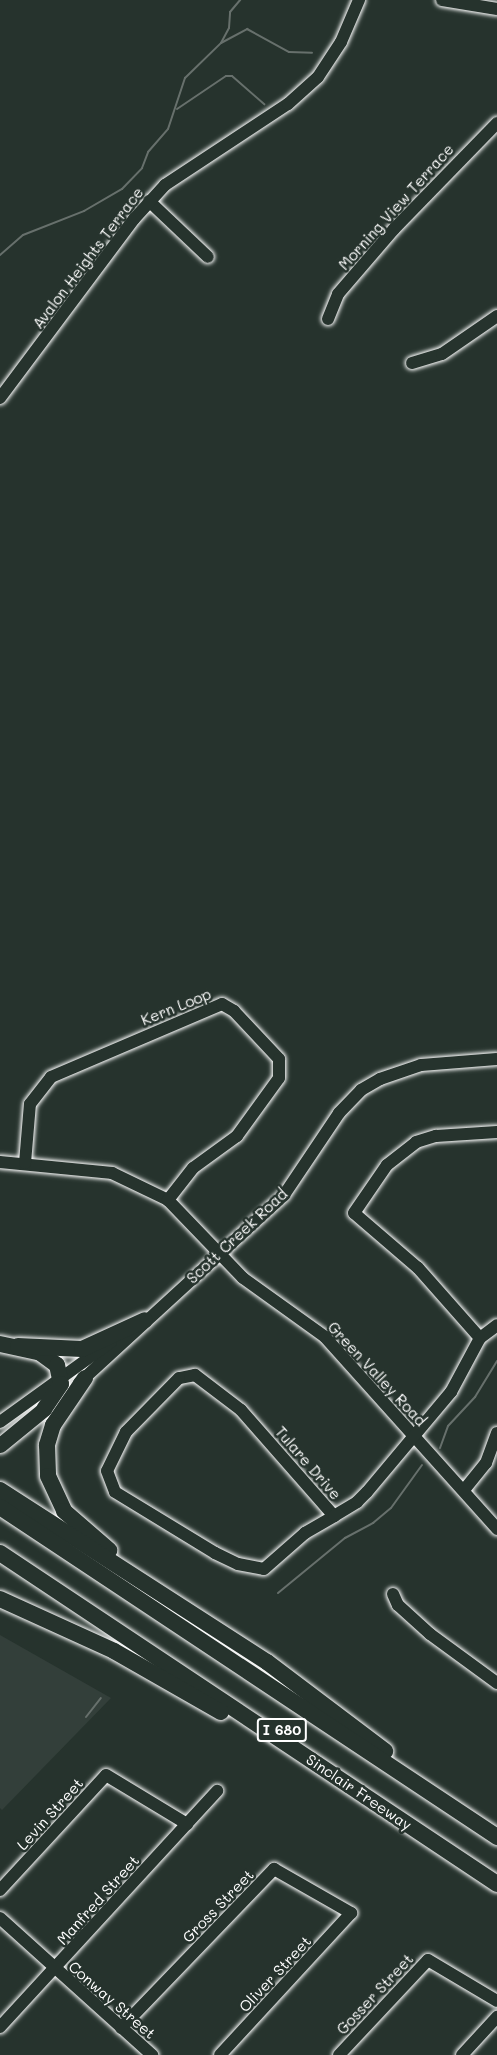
<!DOCTYPE html>
<style>
body{margin:0}
#map{position:relative;width:497px;height:2055px;overflow:hidden;background:#26332d;font-family:Mali,sans-serif}
div>[style]{position:absolute}
.built>*{inset:0;background:#333f3a}
.stream>*{height:2px;margin:-1px;padding:0 1px;transform-origin:1px;border-radius:1px;background:#67706c}
.roads{filter:drop-shadow(0 0 2px #fff) drop-shadow(0 0 2px #fff)}
.minor>*{height:12px;margin:-6px;padding:0 6px;transform-origin:6px;border-radius:6px;background:#26332d}
.major>*{height:15px;margin:-7.5px;padding:0 7.5px;transform-origin:7.5px;border-radius:7.5px;background:#26332d}
.highway>*{height:16px;margin:-8px;padding:0 8px;transform-origin:8px;border-radius:8px;background:#26332d}
span{translate:-50% -50%;white-space:nowrap;text-align:center;line-height:1.15;-webkit-text-stroke:5px #26332d;paint-order:stroke}
.shield-label span{padding:2px 4px;background:#26332d;border:2px solid;border-radius:4px;-webkit-text-stroke-width:0}
.shield-label{font-size:14px;color:#fff;font-weight:700}
.street-label{font-size:15px;color:#fff}
</style>
<div id="map">
<div class="built">
<i style="clip-path:polygon(0 1635px,111px 1698px,2px 1810px,0 1808px)"></i>
</div>
<div class="stream">
<i style="left:221px;top:43px;width:30px;rotate:-28deg"></i>
<i style="left:247px;top:29px;width:48px;rotate:28.7deg"></i>
<i style="left:289px;top:52px;width:23px;rotate:2deg"></i>
<i style="left:177px;top:109px;width:59px;rotate:-34deg"></i>
<i style="left:226px;top:76px;width:6px"></i>
<i style="left:232px;top:76px;width:43px;rotate:41.2deg"></i>
<i style="left:0;top:255px;width:30px;rotate:-41deg"></i>
<i style="left:23px;top:235px;width:66px;rotate:-21.5deg"></i>
<i style="left:84px;top:211px;width:44px;rotate:-30.1deg"></i>
<i style="left:122px;top:189px;width:29px;rotate:-46deg"></i>
<i style="left:142px;top:168px;width:17px;rotate:-69deg"></i>
<i style="left:148px;top:152px;width:30px;rotate:-49deg"></i>
<i style="left:168px;top:129px;width:54px;rotate:-71.6deg"></i>
<i style="left:185px;top:78px;width:50px;rotate:-44.2deg"></i>
<i style="left:221px;top:43px;width:17px;rotate:-62deg"></i>
<i style="left:229px;top:28px;width:16px;rotate:-86deg"></i>
<i style="left:230px;top:12px;width:16px;rotate:-50deg"></i>
<i style="left:440px;top:1448px;width:23px;rotate:-70deg"></i>
<i style="left:448px;top:1426px;width:40px;rotate:-47deg"></i>
<i style="left:475px;top:1397px;width:42px;rotate:-58.6deg"></i>
<i style="left:278px;top:1593px;width:87px;rotate:-39.4deg"></i>
<i style="left:345px;top:1538px;width:32px;rotate:-28deg"></i>
<i style="left:373px;top:1523px;width:23px;rotate:-40deg"></i>
<i style="left:391px;top:1508px;width:53px;rotate:-54.2deg"></i>
<i style="left:86px;top:1717px;width:24px;rotate:-52deg"></i>
</div>
<div class="roads">
<div class="minor">
<i style="left:442px;top:0;width:56px;rotate:9.3deg"></i>
<i style="left:149px;top:201px;width:81px;rotate:43.5deg"></i>
<i style="left:328px;top:319px;width:27px;rotate:-68deg"></i>
<i style="left:338px;top:294px;width:86px;rotate:-49.3deg"></i>
<i style="left:394px;top:229px;width:148px;rotate:-45.8deg"></i>
<i style="left:412px;top:363px;width:31px;rotate:-17deg"></i>
<i style="left:442px;top:354px;width:67px;rotate:-34.6deg"></i>
<i style="left:0;top:398px;width:224px;rotate:-53.2deg"></i>
<i style="left:134px;top:219px;width:46px;rotate:-47.6deg"></i>
<i style="left:165px;top:185px;width:147px;rotate:-33.4deg"></i>
<i style="left:288px;top:104px;width:40px;rotate:-42deg"></i>
<i style="left:318px;top:77px;width:42px;rotate:-56.7deg"></i>
<i style="left:341px;top:42px;width:46px;rotate:-66.8deg"></i>
<i style="left:0;top:1162px;width:113px;rotate:5.6deg"></i>
<i style="left:112px;top:1173px;width:62px;rotate:25.7deg"></i>
<i style="left:168px;top:1200px;width:108px;rotate:46.1deg"></i>
<i style="left:243px;top:1278px;width:101px;rotate:35.7deg"></i>
<i style="left:325px;top:1337px;width:258px;rotate:48.1deg"></i>
<i style="left:25px;top:1163px;width:59px;rotate:-85.2deg"></i>
<i style="left:30px;top:1104px;width:34px;rotate:-52deg"></i>
<i style="left:51px;top:1077px;width:186px;rotate:-23.1deg"></i>
<i style="left:222px;top:1004px;width:14px;rotate:30deg"></i>
<i style="left:234px;top:1011px;width:66px;rotate:46.8deg"></i>
<i style="left:279px;top:1059px;width:19px;rotate:90deg"></i>
<i style="left:279px;top:1078px;width:72px;rotate:125.9deg"></i>
<i style="left:237px;top:1136px;width:54px;rotate:144deg"></i>
<i style="left:193px;top:1168px;width:41px;rotate:128deg"></i>
<i style="left:480px;top:1338px;width:94px;rotate:-131.5deg"></i>
<i style="left:418px;top:1268px;width:84px;rotate:-139.3deg"></i>
<i style="left:354px;top:1213px;width:58px;rotate:-55.5deg"></i>
<i style="left:387px;top:1165px;width:37px;rotate:-38deg"></i>
<i style="left:416px;top:1142px;width:21px;rotate:-17deg"></i>
<i style="left:436px;top:1136px;width:61px;rotate:-3.8deg"></i>
<i style="left:79px;top:1383px;width:278px;rotate:-42.5deg"></i>
<i style="left:284px;top:1195px;width:99px;rotate:-56.1deg"></i>
<i style="left:339px;top:1113px;width:32px;rotate:-46deg"></i>
<i style="left:361px;top:1090px;width:22px;rotate:-30deg"></i>
<i style="left:380px;top:1079px;width:43px;rotate:-18.9deg"></i>
<i style="left:421px;top:1065px;width:76px;rotate:-4.5deg"></i>
<i style="left:0;top:1422px;width:137px;rotate:-35.8deg"></i>
<i style="left:464px;top:1490px;width:35px;rotate:-51deg"></i>
<i style="left:486px;top:1463px;width:32px;rotate:-70deg"></i>
<i style="left:334px;top:1516px;width:141px;rotate:-131.3deg"></i>
<i style="left:241px;top:1410px;width:58px;rotate:-142.7deg"></i>
<i style="left:195px;top:1375px;width:16px;rotate:169deg"></i>
<i style="left:179px;top:1378px;width:76px;rotate:134.5deg"></i>
<i style="left:126px;top:1432px;width:43px;rotate:116deg"></i>
<i style="left:107px;top:1471px;width:22px;rotate:69deg"></i>
<i style="left:115px;top:1492px;width:117px;rotate:31.4deg"></i>
<i style="left:215px;top:1553px;width:25px;rotate:26deg"></i>
<i style="left:238px;top:1564px;width:26px;rotate:11deg"></i>
<i style="left:264px;top:1569px;width:55px;rotate:-41.3deg"></i>
<i style="left:305px;top:1533px;width:34px;rotate:-30deg"></i>
<i style="left:334px;top:1516px;width:27px;rotate:-31deg"></i>
<i style="left:357px;top:1502px;width:14px;rotate:-45deg"></i>
<i style="left:367px;top:1492px;width:131px;rotate:-50deg"></i>
<i style="left:451px;top:1392px;width:61px;rotate:-61.8deg"></i>
<i style="left:480px;top:1338px;width:21px;rotate:-37deg"></i>
<i style="left:393px;top:1594px;width:12px;rotate:66deg"></i>
<i style="left:398px;top:1605px;width:43px;rotate:42.2deg"></i>
<i style="left:430px;top:1634px;width:83px;rotate:36.2deg"></i>
<i style="left:0;top:1890px;width:156px;rotate:-47.3deg"></i>
<i style="left:106px;top:1775px;width:95px;rotate:31.2deg"></i>
<i style="left:0;top:1918px;width:205px;rotate:42deg"></i>
<i style="left:0;top:2027px;width:321px;rotate:-47.4deg"></i>
<i style="left:121px;top:2028px;width:221px;rotate:-46.1deg"></i>
<i style="left:274px;top:1869px;width:89px;rotate:29.7deg"></i>
<i style="left:351px;top:1913px;width:193px;rotate:132.7deg"></i>
<i style="left:339px;top:2055px;width:130px;rotate:-46.9deg"></i>
<i style="left:428px;top:1960px;width:80px;rotate:30.7deg"></i>
<i style="left:462px;top:2055px;width:52px;rotate:-47.4deg"></i>
</div>
<div class="major">
<i style="left:0;top:1445px;width:57px;rotate:-39.3deg"></i>
</div>
<div class="highway">
<i style="left:0;top:1344px;width:40px;rotate:12deg"></i>
<i style="left:39px;top:1352px;width:22px;rotate:36deg"></i>
<i style="left:57px;top:1365px;width:19px;rotate:78deg"></i>
<i style="left:61px;top:1384px;width:30px;rotate:124deg"></i>
<i style="left:18px;top:1346px;width:64px;rotate:2.7deg"></i>
<i style="left:82px;top:1349px;width:69px;rotate:-24.7deg"></i>
<i style="left:85px;top:1378px;width:57px;rotate:124.2deg"></i>
<i style="left:53px;top:1425px;width:21px;rotate:107deg"></i>
<i style="left:47px;top:1445px;width:31px;rotate:88deg"></i>
<i style="left:48px;top:1476px;width:38px;rotate:65deg"></i>
<i style="left:64px;top:1511px;width:60px;rotate:40.9deg"></i>
<i style="left:0;top:1490px;width:318px;rotate:32.8deg"></i>
<i style="left:267px;top:1662px;width:148px;rotate:37deg"></i>
<i style="left:0;top:1507px;width:597px;rotate:33.58deg"></i>
<i style="left:0;top:1553px;width:597px;rotate:33.66deg"></i>
<i style="left:0;top:1599px;width:125px;rotate:24.5deg"></i>
<i style="left:114px;top:1651px;width:123px;rotate:29.7deg"></i>
</div>
</div>
<div class="shield-label">
<span style="left:282px;top:1730px">I 680</span>
</div>
<div class="street-label">
<span style="left:396px;top:207px;rotate:-48deg">Morning View Terrace</span>
<span style="left:88px;top:258px;rotate:-53deg">Avalon Heights Terrace</span>
<span style="left:176px;top:1007px;rotate:-22deg">Kern Loop</span>
<span style="left:237px;top:1236px;rotate:-43deg">Scott Creek Road</span>
<span style="left:377px;top:1374px;rotate:47deg">Green Valley Road</span>
<span style="left:308px;top:1463px;rotate:49deg">Tulare Drive</span>
<span style="left:359px;top:1792px;rotate:34deg">Sinclair Freeway</span>
<span style="left:50px;top:1814px;rotate:-48deg">Levin Street</span>
<span style="left:98px;top:1900px;rotate:-48deg">Manfred Street</span>
<span style="left:218px;top:1906px;rotate:-46deg">Gross Street</span>
<span style="left:275px;top:1974px;rotate:-47deg">Oliver Street</span>
<span style="left:375px;top:1994px;rotate:-47deg">Gosser Street</span>
<span style="left:112px;top:2000px;rotate:41deg">Conway Street</span>
</div>
</div>
